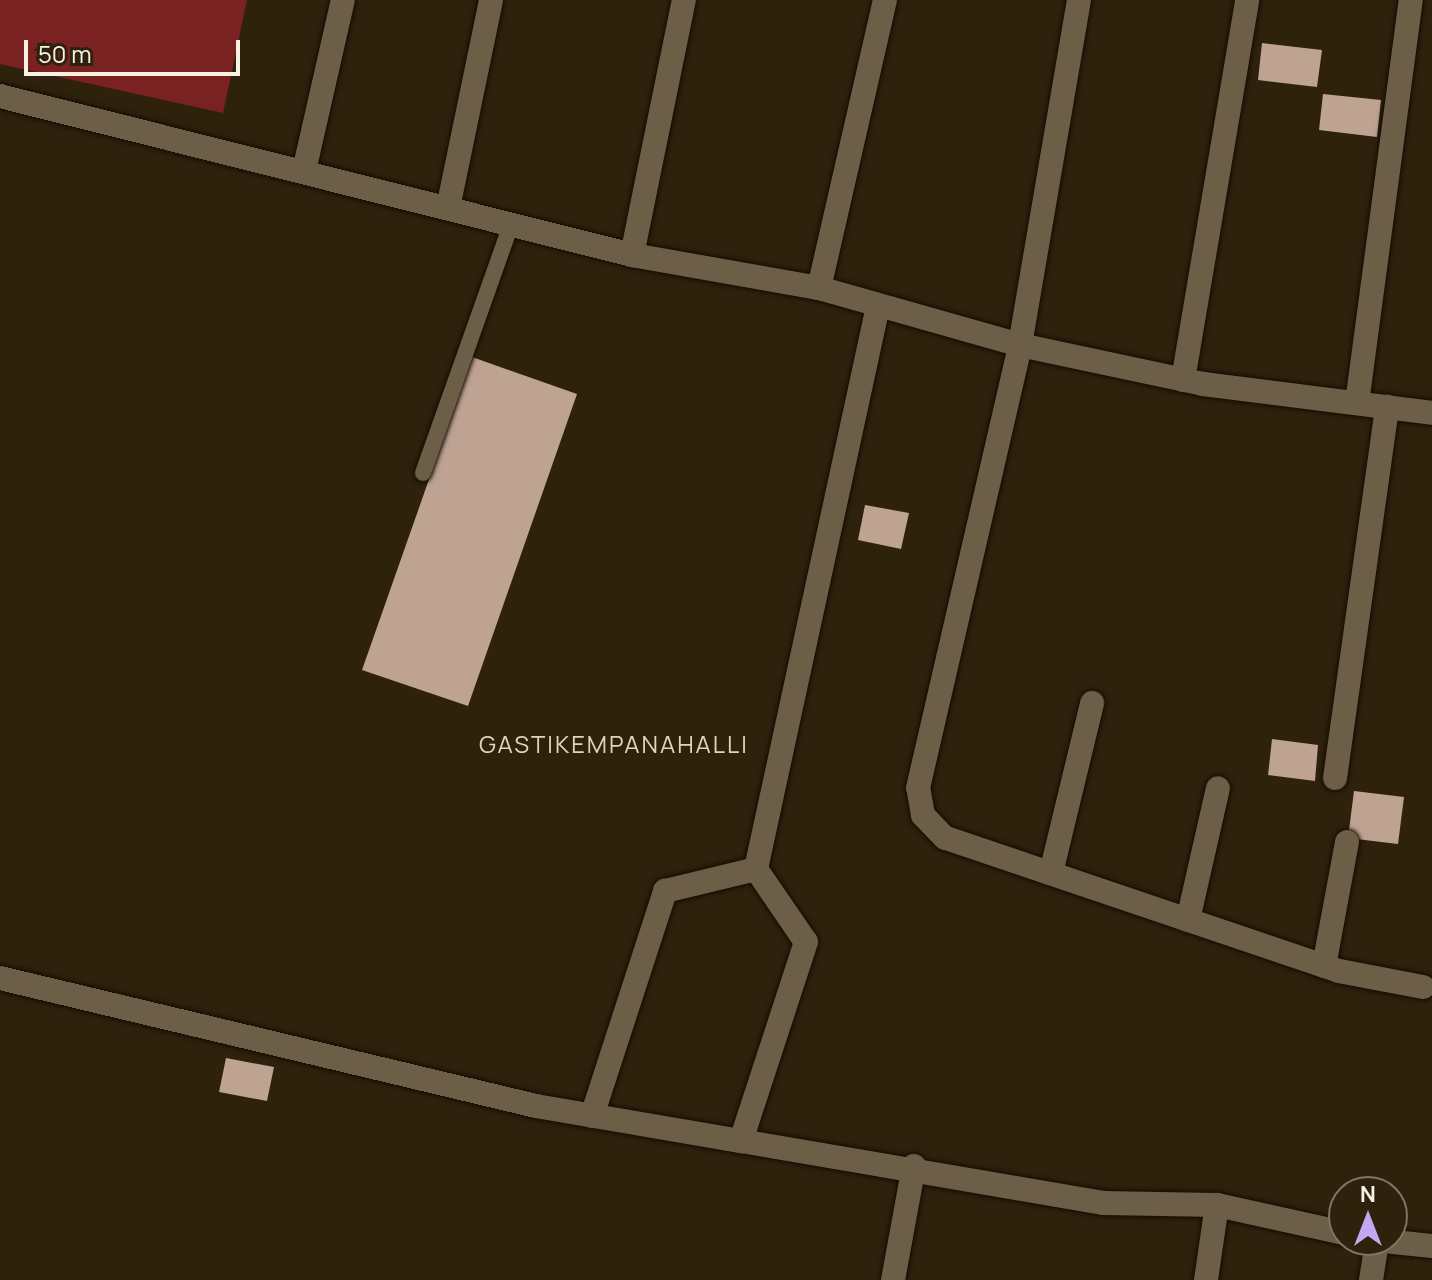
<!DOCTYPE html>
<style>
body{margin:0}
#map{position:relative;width:1432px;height:1280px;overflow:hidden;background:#2e220c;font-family:Manrope,sans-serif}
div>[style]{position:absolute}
.green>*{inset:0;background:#7a2221}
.building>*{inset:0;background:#bea392}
.roads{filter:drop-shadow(0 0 2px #160b00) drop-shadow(0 0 2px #160b00)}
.service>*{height:16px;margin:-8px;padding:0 8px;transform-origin:8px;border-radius:8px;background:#6d5f47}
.minor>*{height:24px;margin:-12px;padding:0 12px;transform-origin:12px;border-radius:12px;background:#6d5f47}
span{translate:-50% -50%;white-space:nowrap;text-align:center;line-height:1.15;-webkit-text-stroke:8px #2e220c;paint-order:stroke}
.quarter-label{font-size:24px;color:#e3d3b9;letter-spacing:2px}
.north{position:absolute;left:1328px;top:1176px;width:80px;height:80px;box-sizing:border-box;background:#2e220c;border:2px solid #7f7562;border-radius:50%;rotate:0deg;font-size:22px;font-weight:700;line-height:32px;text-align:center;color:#f9f1e4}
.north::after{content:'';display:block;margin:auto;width:28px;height:36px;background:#c5a7f1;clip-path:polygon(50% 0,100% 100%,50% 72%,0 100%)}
.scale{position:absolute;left:24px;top:40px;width:216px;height:36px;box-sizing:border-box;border:4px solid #f9f1e4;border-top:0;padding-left:10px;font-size:24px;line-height:28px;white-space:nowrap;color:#f9f1e4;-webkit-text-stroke:6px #2e220c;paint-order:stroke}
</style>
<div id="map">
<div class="green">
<i style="clip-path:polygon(0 0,247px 0,223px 113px,0 64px)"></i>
</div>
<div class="building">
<i style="clip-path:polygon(1262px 43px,1322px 50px,1317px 87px,1258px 80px)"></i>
<i style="clip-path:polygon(1323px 94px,1381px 100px,1377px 137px,1319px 130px)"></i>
<i style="clip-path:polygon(472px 357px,577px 394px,468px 706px,362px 670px)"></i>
<i style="clip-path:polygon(865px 505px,909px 513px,901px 549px,858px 540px)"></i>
<i style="clip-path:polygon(1272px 739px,1318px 745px,1315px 781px,1268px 775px)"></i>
<i style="clip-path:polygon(1354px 791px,1404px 797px,1398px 844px,1348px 838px)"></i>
<i style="clip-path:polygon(226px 1058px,274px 1067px,267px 1101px,219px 1092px)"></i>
</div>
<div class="roads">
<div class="service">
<i style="left:423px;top:473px;width:264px;rotate:-70.5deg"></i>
</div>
<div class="minor">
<i style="left:0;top:96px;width:652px;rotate:14.12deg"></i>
<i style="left:632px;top:255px;width:190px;rotate:10deg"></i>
<i style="left:819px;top:288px;width:209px;rotate:15.8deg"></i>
<i style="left:1020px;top:345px;width:350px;rotate:-80.3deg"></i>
<i style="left:304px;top:171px;width:175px;rotate:-77.2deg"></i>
<i style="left:448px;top:208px;width:212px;rotate:-78.3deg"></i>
<i style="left:632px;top:255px;width:260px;rotate:-78.5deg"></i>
<i style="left:819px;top:288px;width:295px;rotate:-77.1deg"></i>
<i style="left:878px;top:306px;width:576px;rotate:102.23deg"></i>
<i style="left:756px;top:869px;width:88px;rotate:55.6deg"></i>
<i style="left:806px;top:942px;width:209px;rotate:108.1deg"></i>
<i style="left:741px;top:1141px;width:367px;rotate:9.7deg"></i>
<i style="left:1103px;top:1203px;width:114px;rotate:1deg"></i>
<i style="left:1217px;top:1205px;width:130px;rotate:12.4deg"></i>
<i style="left:1183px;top:380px;width:385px;rotate:-80.4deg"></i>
<i style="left:1357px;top:403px;width:407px;rotate:-82.4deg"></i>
<i style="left:1335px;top:778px;width:375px;rotate:-82deg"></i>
<i style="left:1051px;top:873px;width:175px;rotate:-76.4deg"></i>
<i style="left:1188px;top:920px;width:135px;rotate:-77.2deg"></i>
<i style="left:1324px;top:966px;width:126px;rotate:-79.5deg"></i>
<i style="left:0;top:978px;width:551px;rotate:13.43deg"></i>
<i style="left:536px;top:1106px;width:208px;rotate:9.7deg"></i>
<i style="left:1423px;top:987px;width:86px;rotate:-169.2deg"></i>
<i style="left:1339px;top:971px;width:416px;rotate:-161.3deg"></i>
<i style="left:945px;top:838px;width:32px;rotate:-134deg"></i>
<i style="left:923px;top:815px;width:27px;rotate:-100deg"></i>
<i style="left:918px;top:788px;width:455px;rotate:-77deg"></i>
<i style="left:1020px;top:345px;width:187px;rotate:12deg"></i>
<i style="left:1203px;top:384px;width:231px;rotate:7.2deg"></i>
<i style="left:592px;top:1116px;width:237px;rotate:-72deg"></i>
<i style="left:665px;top:891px;width:94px;rotate:-13.6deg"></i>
<i style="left:1374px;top:1240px;width:58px;rotate:5.9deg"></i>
<i style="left:893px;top:1280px;width:116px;rotate:-79.6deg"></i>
<i style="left:1206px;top:1280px;width:76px;rotate:-81.7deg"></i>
<i style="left:1371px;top:1280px;width:39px;rotate:-81deg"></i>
</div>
</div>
<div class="quarter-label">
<span style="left:614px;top:744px">GASTIKEMPANAHALLI</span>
</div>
<div class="north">N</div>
<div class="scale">50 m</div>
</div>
